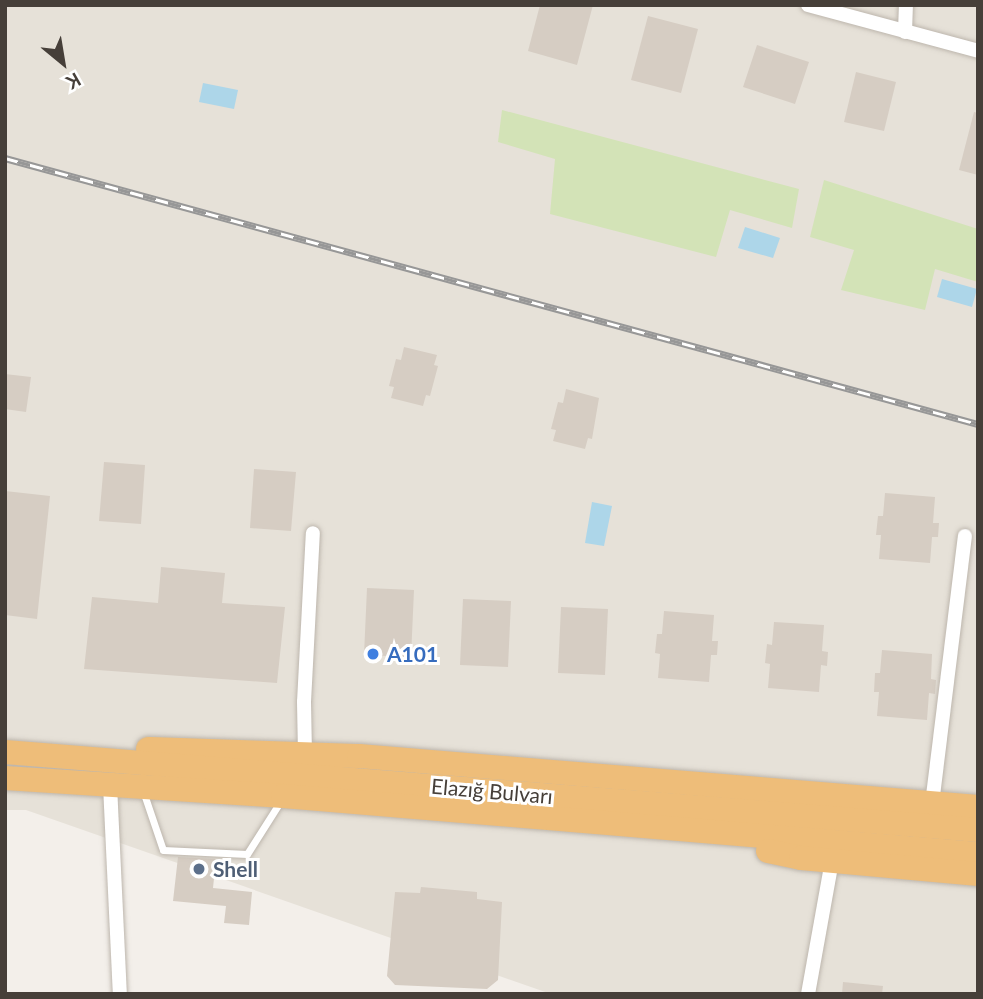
<!DOCTYPE html>
<meta charset="utf-8">
<style>
body{margin:0}
#map{position:relative;width:983px;height:999px;overflow:hidden;background:#f3efea;font-family:Lato,sans-serif}
div>[style]{position:absolute}
.residential>*{inset:0;background:#e6e1d8}
.green>*{inset:0;background:#d3e3b7}
.water>*{inset:0;background:#add6e9}
.building>*{inset:0;background:#d6cdc3}
.roads{filter:drop-shadow(0 0 2px #bdb6ad) drop-shadow(0 0 2px #bdb6ad)}
.lane>*{height:7px;margin:-3.5px;padding:0 3.5px;transform-origin:3.5px;border-radius:3.5px;background:#fff}
.street>*{height:14px;margin:-7px;padding:0 7px;transform-origin:7px;border-radius:7px;background:#fff}
.highway>*{height:24px;margin:-12px;padding:0 12px;transform-origin:12px;border-radius:12px;background:#eebd79}
.rail>*{height:7px;margin-top:-3.5px;transform-origin:0;background:repeating-linear-gradient(90deg,#fff 0 13px,#979797 0 26px);box-sizing:border-box;border-block:2px solid #979797}
.dots>*{width:19px;height:19px;translate:-50% -50%;box-sizing:border-box;border:4px solid #fff;border-radius:50%}
span{translate:-50% -50%;white-space:nowrap;text-align:center;line-height:1.15;-webkit-text-stroke:6px #fff;paint-order:stroke}
.shop-label{font-size:21px;color:#366cbe;font-weight:700}
.left{translate:0 -50%;text-align:left}
.street-label{font-size:21px;color:#463f39}
.service-label{font-size:21px;color:#4e5e75;font-weight:700}
.frame{position:absolute;inset:0;border:7px solid #463f39;pointer-events:none}
.north{position:absolute;left:28px;top:28px;width:70px;height:70px;-webkit-text-stroke:5px #fff;paint-order:stroke;rotate:150deg;font-size:19px;font-weight:700;line-height:28px;text-align:center;color:#463f39}
.north::after{content:'';display:block;margin:auto;width:24px;height:32px;background:#463f39;clip-path:polygon(50% 0,100% 100%,50% 72%,0 100%)}
</style>
<div id="map">
<div class="residential">
<i style="clip-path:polygon(5px 5px,978px 5px,978px 994px,551px 994px,26px 810px,5px 810px)"></i>
</div>
<div class="green">
<i style="clip-path:polygon(502px 110px,799px 189px,792px 228px,730px 210px,716px 257px,550px 214px,555px 159px,498px 142px)"></i>
<i style="clip-path:polygon(824px 180px,978px 229px,978px 282px,935px 269px,925px 310px,841px 290px,854px 250px,810px 237px)"></i>
</div>
<div class="water">
<i style="clip-path:polygon(203px 83px,238px 90px,234px 109px,199px 102px)"></i>
<i style="clip-path:polygon(745px 227px,780px 238px,773px 258px,738px 248px)"></i>
<i style="clip-path:polygon(942px 279px,977px 289px,972px 307px,937px 297px)"></i>
<i style="clip-path:polygon(592px 502px,612px 506px,604px 546px,585px 543px)"></i>
</div>
<div class="building">
<i style="clip-path:polygon(540px 5px,593px 5px,577px 65px,528px 51px)"></i>
<i style="clip-path:polygon(648px 16px,698px 29px,681px 93px,631px 80px)"></i>
<i style="clip-path:polygon(757px 45px,809px 62px,795px 104px,743px 87px)"></i>
<i style="clip-path:polygon(856px 72px,896px 82px,884px 131px,844px 122px)"></i>
<i style="clip-path:polygon(974px 112px,978px 113px,978px 175px,959px 170px)"></i>
<i style="clip-path:polygon(404px 347px,437px 355px,434px 365px,438px 366px,430px 396px,426px 395px,423px 406px,391px 398px,394px 387px,389px 386px,396px 359px,401px 360px)"></i>
<i style="clip-path:polygon(5px 374px,31px 377px,26px 412px,5px 409px)"></i>
<i style="clip-path:polygon(566px 389px,599px 398px,592px 439px,588px 438px,585px 449px,553px 441px,556px 430px,551px 429px,558px 402px,563px 403px)"></i>
<i style="clip-path:polygon(104px 462px,145px 465px,141px 524px,99px 521px)"></i>
<i style="clip-path:polygon(254px 469px,296px 472px,291px 531px,250px 528px)"></i>
<i style="clip-path:polygon(5px 491px,50px 496px,37px 619px,5px 615px)"></i>
<i style="clip-path:polygon(885px 493px,935px 497px,933px 523px,939px 523px,938px 537px,932px 537px,930px 563px,879px 559px,881px 535px,876px 535px,878px 516px,883px 516px)"></i>
<i style="clip-path:polygon(161px 567px,225px 573px,222px 603px,285px 607px,277px 683px,84px 669px,92px 597px,158px 603px)"></i>
<i style="clip-path:polygon(367px 588px,414px 590px,411px 657px,364px 655px)"></i>
<i style="clip-path:polygon(463px 599px,511px 601px,508px 667px,460px 665px)"></i>
<i style="clip-path:polygon(561px 607px,608px 609px,605px 675px,558px 673px)"></i>
<i style="clip-path:polygon(664px 611px,714px 615px,712px 641px,718px 641px,717px 655px,711px 655px,709px 682px,658px 678px,660px 654px,655px 653px,657px 634px,662px 634px)"></i>
<i style="clip-path:polygon(774px 622px,824px 625px,822px 651px,828px 652px,827px 666px,821px 665px,819px 692px,768px 688px,770px 664px,765px 663px,767px 644px,772px 645px)"></i>
<i style="clip-path:polygon(882px 650px,932px 654px,931px 679px,936px 680px,935px 694px,929px 693px,927px 720px,877px 716px,879px 692px,874px 692px,875px 673px,880px 673px)"></i>
<i style="clip-path:polygon(178px 857px,216px 859px,213px 888px,252px 892px,249px 925px,224px 923px,226px 906px,173px 901px)"></i>
<i style="clip-path:polygon(421px 887px,477px 892px,477px 899px,502px 902px,498px 980px,487px 989px,395px 985px,387px 976px,395px 892px,420px 893px)"></i>
<i style="clip-path:polygon(843px 982px,883px 986px,882px 994px,842px 994px)"></i>
</div>
<div class="roads">
<div class="lane">
<i style="left:143px;top:791px;width:62px;rotate:71.3deg"></i>
<i style="left:163px;top:850px;width:84px;rotate:2.7deg"></i>
<i style="left:247px;top:854px;width:62px;rotate:-57.6deg"></i>
</div>
<div class="street">
<i style="left:808px;top:5px;width:176px;rotate:15.1deg"></i>
<i style="left:905px;top:32px;width:27px;rotate:-88deg"></i>
<i style="left:305px;top:754px;width:52px;rotate:-91.1deg"></i>
<i style="left:304px;top:702px;width:169px;rotate:-87deg"></i>
<i style="left:110px;top:785px;width:209px;rotate:87.3deg"></i>
<i style="left:932px;top:804px;width:270px;rotate:-83deg"></i>
<i style="left:808px;top:994px;width:135px;rotate:-79.8deg"></i>
</div>
<div class="highway">
<i style="left:148px;top:749px;width:211px;rotate:1.9deg"></i>
<i style="left:359px;top:756px;width:621px;rotate:4.71deg"></i>
<i style="left:5px;top:752px;width:976px;rotate:4.58deg"></i>
<i style="left:5px;top:778px;width:279px;rotate:3.7deg"></i>
<i style="left:283px;top:796px;width:697px;rotate:4.77deg"></i>
<i style="left:768px;top:851px;width:34px;rotate:12deg"></i>
<i style="left:801px;top:858px;width:178px;rotate:5.2deg"></i>
</div>
</div>
<div class="rail">
<i style="left:5px;top:158px;width:1009px;rotate:15.29deg"></i>
</div>
<div class="dots">
<i style="left:373px;top:654px;background:#3f7fe0"></i>
<i style="left:199px;top:869px;background:#5c6f8a"></i>
</div>
<div class="shop-label">
<span class="left" style="left:387px;top:654px">A101</span>
</div>
<div class="street-label">
<span style="left:492px;top:791px;rotate:5deg">Elazığ Bulvarı</span>
</div>
<div class="service-label">
<span class="left" style="left:213px;top:869px">Shell</span>
</div>
<div class="frame"></div>
<div class="north">K</div>
</div>
